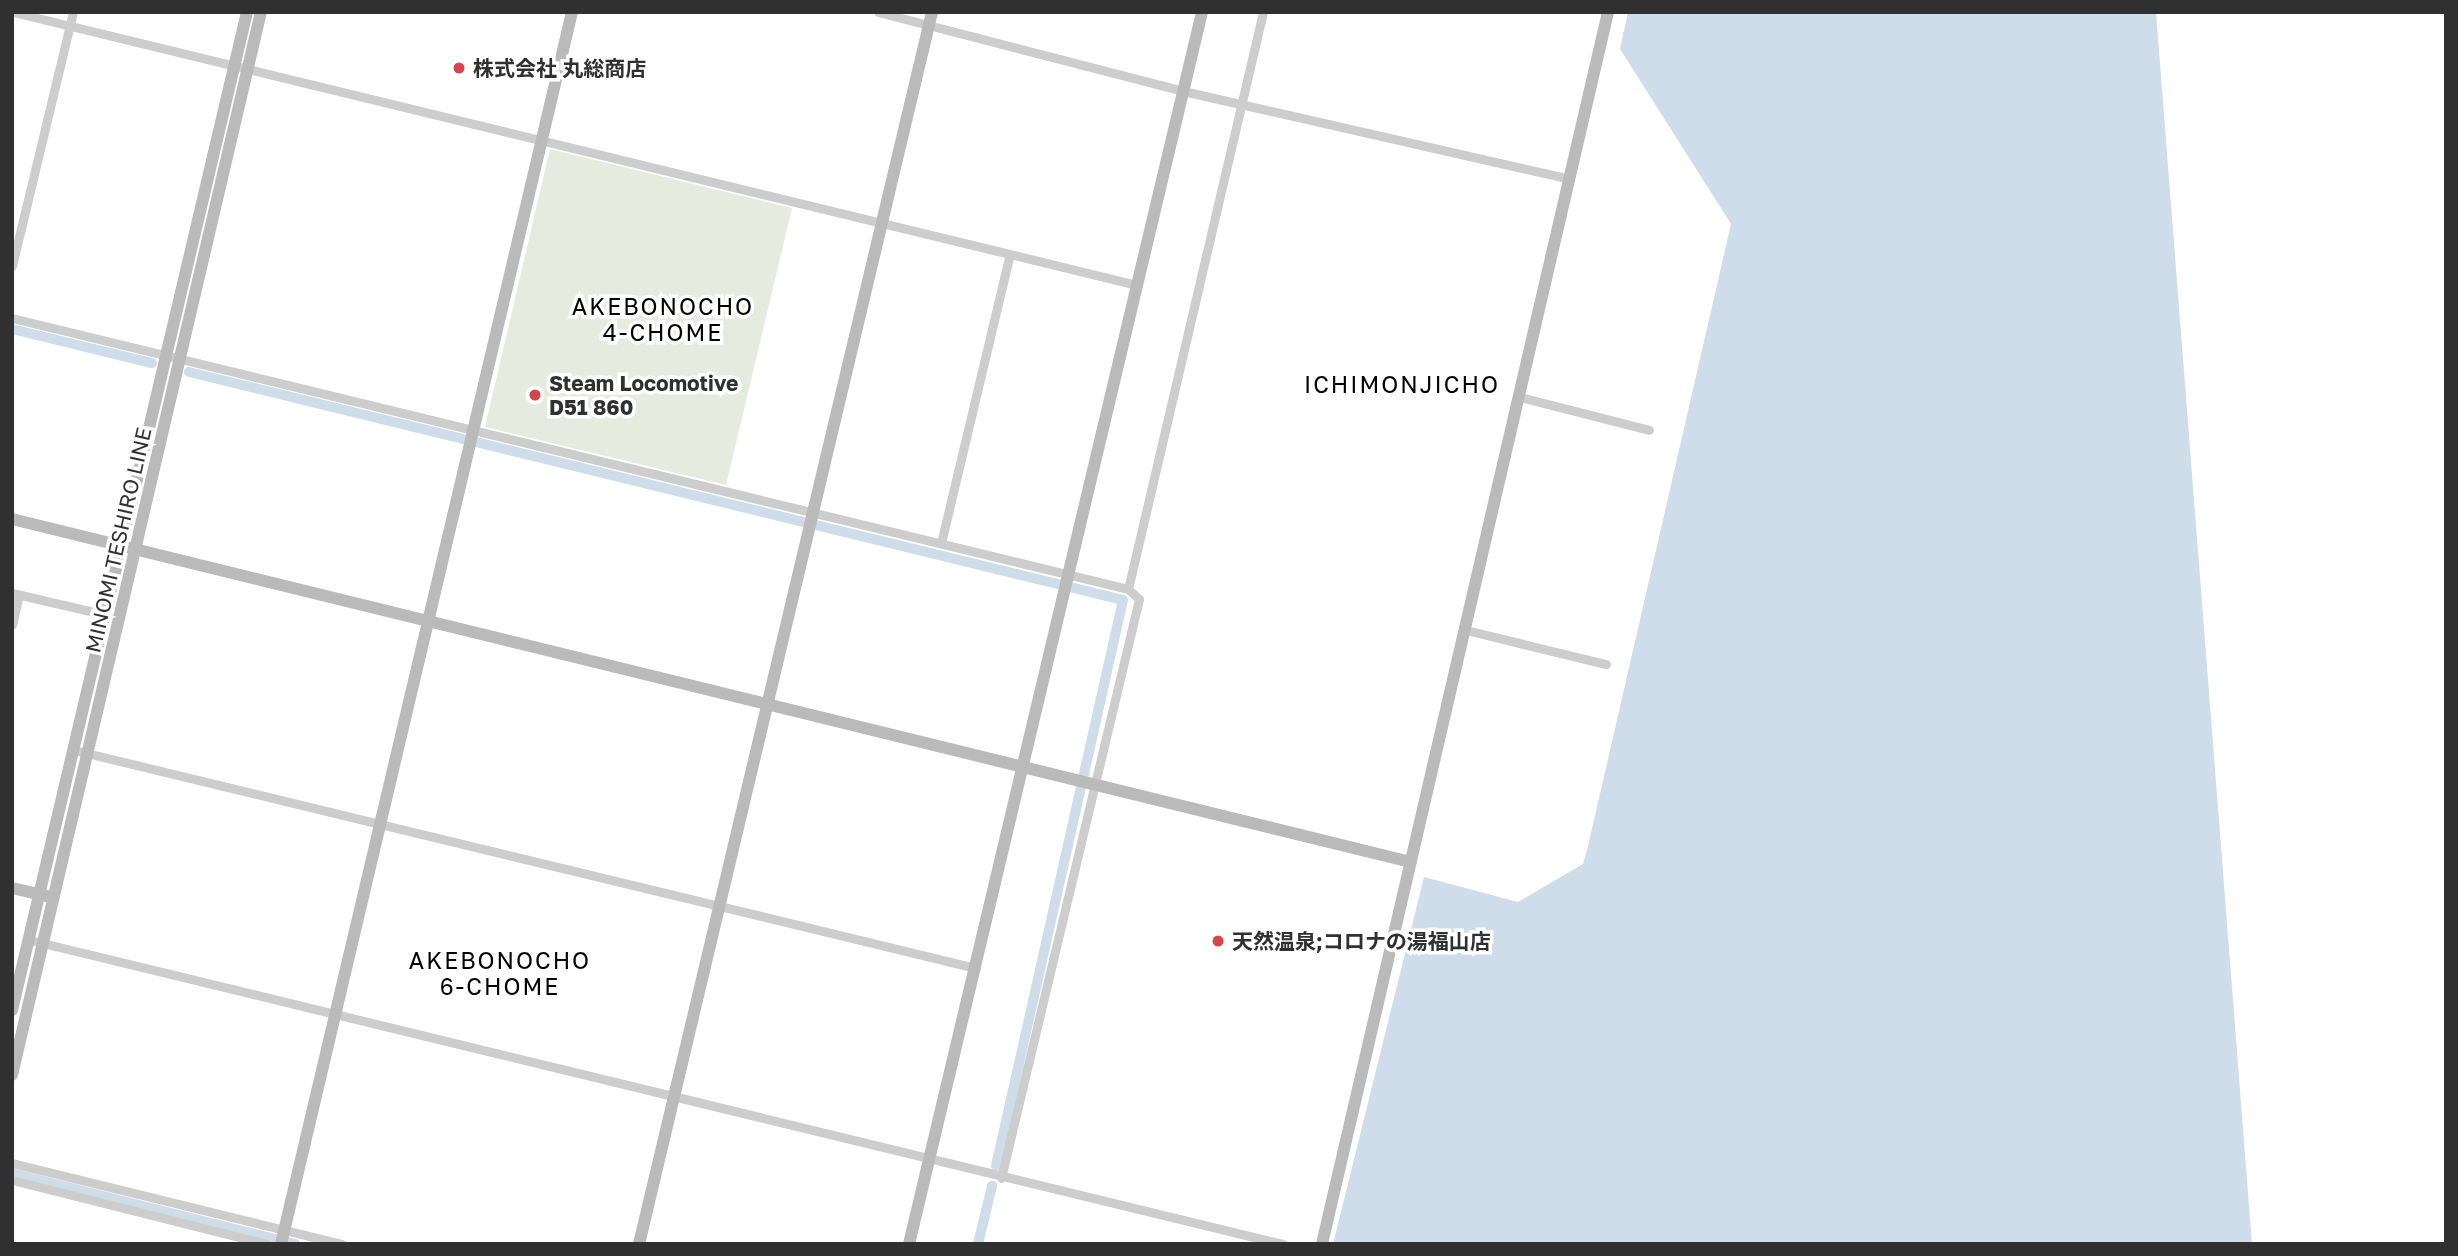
<!DOCTYPE html>
<meta charset="utf-8">
<style>
body{margin:0}
#map{position:relative;width:2458px;height:1256px;overflow:hidden;background:#fff;font-family:"Golos Text","Noto Sans JP",sans-serif}
div>[style]{position:absolute}
.green>*{inset:0;background:#e5ebdf}
.water>*{inset:0;background:#cedde9}
.canal>*{height:10px;margin:-5px;padding:0 5px;transform-origin:5px;border-radius:5px;background:#cedde9}
.street>*{height:9px;margin:-4.5px;padding:0 4.5px;transform-origin:4.5px;border-radius:4.5px;background:#cdcdcd}
.secondary>*{height:12px;margin:-6px;padding:0 6px;transform-origin:6px;border-radius:6px;background:#bababa}
.dots>*{width:19px;height:19px;translate:-50% -50%;box-sizing:border-box;border:4px solid #fff;border-radius:50%}
span{translate:-50% -50%;white-space:nowrap;text-align:center;line-height:1.15;-webkit-text-stroke:7px #fff;paint-order:stroke}
.poi-label{font-size:21px;color:#303030;font-weight:700}
.left{translate:0 -50%;text-align:left}
.street-label{font-size:21px;color:#303030}
.neighbourhood-label{font-size:23px;color:#000;letter-spacing:2px}
.frame{position:absolute;inset:0;border:14px solid #303030;pointer-events:none}
</style>
<div id="map">
<div class="green">
<i style="clip-path:polygon(550px 149px,792px 208px,726px 485px,485px 427px)"></i>
</div>
<div class="water">
<i style="clip-path:polygon(1628px 12px,2156px 12px,2252px 1244px,1333px 1244px,1424px 877px,1518px 902px,1583px 864px,1588px 846px,1731px 224px,1620px 49px)"></i>
</div>
<div class="canal">
<i style="left:12px;top:329px;width:144px;rotate:13.7deg"></i>
<i style="left:189px;top:372px;width:961px;rotate:13.72deg"></i>
<i style="left:1123px;top:600px;width:580px;rotate:102.65deg"></i>
<i style="left:12px;top:1173px;width:292px;rotate:14.1deg"></i>
<i style="left:978px;top:1244px;width:60px;rotate:-76.4deg"></i>
</div>
<div class="street">
<i style="left:13px;top:12px;width:1157px;rotate:13.65deg"></i>
<i style="left:878px;top:12px;width:315px;rotate:14.5deg"></i>
<i style="left:1183px;top:91px;width:397px;rotate:12.8deg"></i>
<i style="left:12px;top:266px;width:261px;rotate:-76.5deg"></i>
<i style="left:12px;top:318px;width:1148px;rotate:13.65deg"></i>
<i style="left:1128px;top:589px;width:593px;rotate:-76.83deg"></i>
<i style="left:1520px;top:397px;width:133px;rotate:14.3deg"></i>
<i style="left:941px;top:543px;width:297px;rotate:-76.6deg"></i>
<i style="left:12px;top:593px;width:98px;rotate:13deg"></i>
<i style="left:12px;top:625px;width:31px;rotate:-77deg"></i>
<i style="left:1466px;top:630px;width:144px;rotate:13.7deg"></i>
<i style="left:74px;top:750px;width:928px;rotate:13.59deg"></i>
<i style="left:30px;top:940px;width:1289px;rotate:13.64deg"></i>
<i style="left:12px;top:1163px;width:340px;rotate:13.8deg"></i>
<i style="left:1001px;top:1178px;width:595px;rotate:-76.59deg"></i>
<i style="left:1139px;top:599px;width:15px;rotate:-138deg"></i>
<i style="left:12px;top:1180px;width:262px;rotate:14.1deg"></i>
</div>
<div class="secondary">
<i style="left:12px;top:519px;width:1440px;rotate:13.78deg"></i>
<i style="left:12px;top:888px;width:36px;rotate:13deg"></i>
<i style="left:12px;top:1010px;width:1025px;rotate:-76.75deg"></i>
<i style="left:12px;top:1075px;width:1092px;rotate:-76.82deg"></i>
<i style="left:281px;top:1244px;width:1266px;rotate:-76.71deg"></i>
<i style="left:639px;top:1244px;width:1266px;rotate:-76.62deg"></i>
<i style="left:909px;top:1244px;width:1266px;rotate:-76.62deg"></i>
<i style="left:1322px;top:1244px;width:1265px;rotate:-76.93deg"></i>
</div>
<div class="dots">
<i style="left:459px;top:68px;background:#d3464a"></i>
<i style="left:535px;top:395px;background:#d3464a"></i>
<i style="left:1218px;top:941px;background:#d3464a"></i>
</div>
<div class="poi-label">
<span class="left" style="left:473px;top:68px">株式会社 丸総商店</span>
<span class="left" style="left:549px;top:395px">Steam Locomotive<br>D51 860</span>
<span class="left" style="left:1232px;top:941px">天然温泉;コロナの湯福山店</span>
</div>
<div class="street-label">
<span style="left:118px;top:540px;rotate:-77deg">MINOMI TESHIRO LINE</span>
</div>
<div class="neighbourhood-label">
<span style="left:663px;top:319px">AKEBONOCHO<br>4-CHOME</span>
<span style="left:1402px;top:384px">ICHIMONJICHO</span>
<span style="left:500px;top:973px">AKEBONOCHO<br>6-CHOME</span>
</div>
<div class="frame"></div>
</div>
